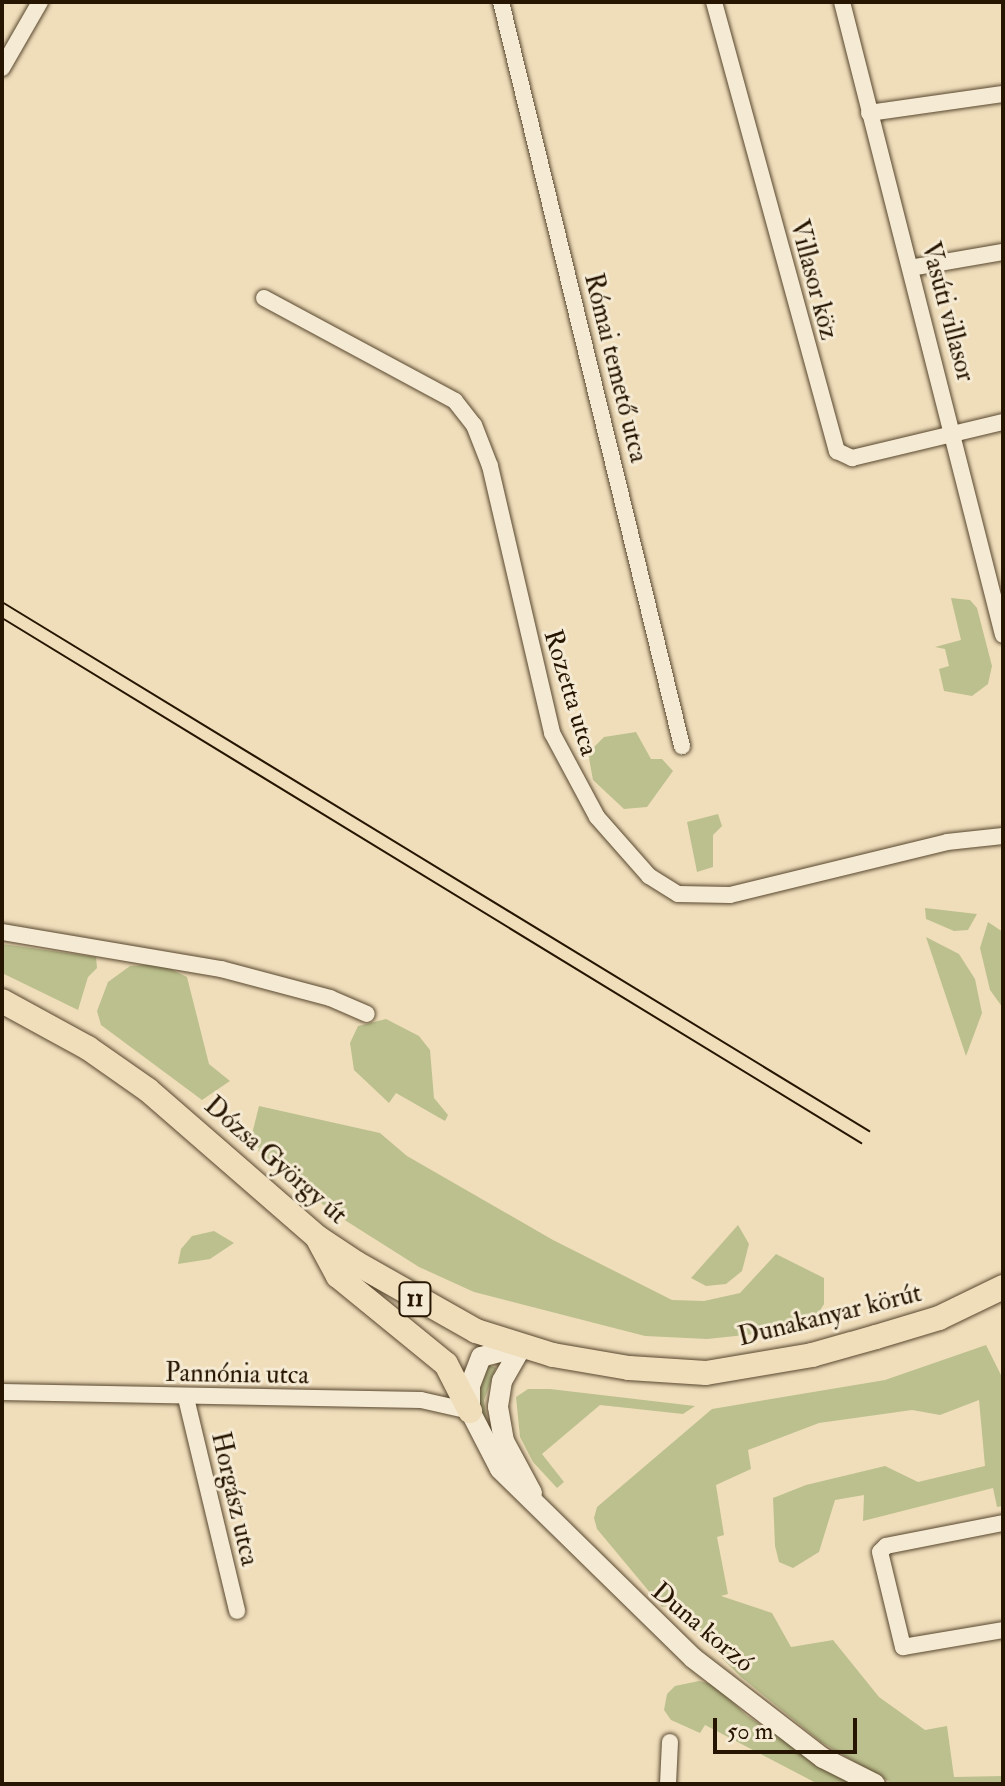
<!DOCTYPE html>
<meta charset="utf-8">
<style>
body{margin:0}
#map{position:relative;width:1005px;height:1786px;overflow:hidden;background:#f0debb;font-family:"IM FELL Double Pica",serif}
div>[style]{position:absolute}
.green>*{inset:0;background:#bcc08e}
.roads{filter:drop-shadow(0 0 2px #58472f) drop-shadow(0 0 2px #58472f)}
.minor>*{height:16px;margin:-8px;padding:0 8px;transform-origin:8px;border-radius:8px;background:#f5ead3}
.tertiary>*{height:20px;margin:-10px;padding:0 10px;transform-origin:10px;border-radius:10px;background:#f5ead3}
.primary>*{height:24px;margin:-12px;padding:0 12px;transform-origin:12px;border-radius:12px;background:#f0debb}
.tram>*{height:2px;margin:-1px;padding:0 1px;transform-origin:1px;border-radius:1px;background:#261500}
span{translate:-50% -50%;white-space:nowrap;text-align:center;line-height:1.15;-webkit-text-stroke:6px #f5ead3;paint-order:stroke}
.shield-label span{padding:2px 6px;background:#f5ead3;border:2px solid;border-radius:6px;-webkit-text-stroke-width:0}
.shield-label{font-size:24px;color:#261500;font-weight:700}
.street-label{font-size:26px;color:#261500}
.frame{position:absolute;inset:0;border:4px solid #261500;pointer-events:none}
.scale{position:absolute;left:713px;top:1718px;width:144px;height:36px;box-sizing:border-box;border:4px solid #261500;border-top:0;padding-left:10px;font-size:24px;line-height:28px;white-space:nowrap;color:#261500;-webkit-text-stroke:6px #f5ead3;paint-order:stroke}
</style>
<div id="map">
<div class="green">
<i style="clip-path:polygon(951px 598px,970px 600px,977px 608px,992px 666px,988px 684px,972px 696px,944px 691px,939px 669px,949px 666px,945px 649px,935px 647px,961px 640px)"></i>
<i style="clip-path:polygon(636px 732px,651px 759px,662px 759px,673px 771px,647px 807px,624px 809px,593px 780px,588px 753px,604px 737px)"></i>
<i style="clip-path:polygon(718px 814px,722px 826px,713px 835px,713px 867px,697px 872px,687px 822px)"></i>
<i style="clip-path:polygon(925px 908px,977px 914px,968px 930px,954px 931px,926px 919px)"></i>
<i style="clip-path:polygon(988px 922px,1003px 932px,1003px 1008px,990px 990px,980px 948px)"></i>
<i style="clip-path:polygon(926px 937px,959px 954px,975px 979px,982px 1013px,966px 1056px)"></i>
<i style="clip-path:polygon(2px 944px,96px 957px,97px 968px,88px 977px,78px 1010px,2px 973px)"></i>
<i style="clip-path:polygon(160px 964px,187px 977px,209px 1064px,230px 1081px,202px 1100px,101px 1025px,97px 1011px,108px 982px,130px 966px)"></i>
<i style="clip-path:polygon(386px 1019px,419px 1036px,430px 1050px,434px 1098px,448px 1115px,445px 1121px,396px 1093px,389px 1103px,354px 1070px,350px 1043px,358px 1026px)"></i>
<i style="clip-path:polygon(259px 1106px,380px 1133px,407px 1156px,553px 1240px,672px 1300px,704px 1301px,740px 1293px,776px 1254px,824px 1278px,824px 1304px,816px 1317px,784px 1331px,707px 1339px,645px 1336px,474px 1292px,419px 1267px,332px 1212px,261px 1154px,250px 1142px)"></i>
<i style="clip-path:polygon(738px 1225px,749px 1244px,742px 1271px,726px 1284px,706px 1286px,691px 1278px)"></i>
<i style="clip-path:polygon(214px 1231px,234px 1243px,210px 1259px,178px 1264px,181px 1249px,192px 1236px)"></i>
<i style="clip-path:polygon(986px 1345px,1003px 1379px,1003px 1506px,997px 1507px,993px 1488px,863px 1521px,864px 1495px,835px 1500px,819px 1552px,793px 1568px,779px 1562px,775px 1546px,773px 1498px,806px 1485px,885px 1466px,918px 1482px,985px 1466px,979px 1400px,940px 1415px,912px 1410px,819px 1423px,748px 1450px,751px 1469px,716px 1485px,724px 1535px,717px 1537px,728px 1594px,721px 1596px,772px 1613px,791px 1647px,833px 1640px,879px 1697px,925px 1730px,947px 1726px,954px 1777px,1003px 1776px,1003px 1784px,893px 1784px,821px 1742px,741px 1677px,669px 1606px,662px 1607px,597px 1529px,594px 1518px,597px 1507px,712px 1409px,885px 1380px)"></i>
<i style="clip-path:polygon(489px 1365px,496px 1368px,484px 1400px,487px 1422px,481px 1422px,479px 1389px)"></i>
<i style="clip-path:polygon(528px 1389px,550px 1389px,695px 1406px,683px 1414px,600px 1405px,542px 1454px,564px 1482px,557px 1488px,533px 1462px,520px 1437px,516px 1397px)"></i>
<i style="clip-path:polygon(699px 1681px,715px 1685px,747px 1716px,853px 1784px,818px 1784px,705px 1725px,700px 1733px,671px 1720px,664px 1710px,667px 1694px,675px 1686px)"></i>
</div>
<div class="roads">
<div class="minor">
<i style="left:501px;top:2px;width:766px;rotate:76.33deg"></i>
<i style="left:714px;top:2px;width:466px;rotate:74.7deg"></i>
<i style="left:837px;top:451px;width:17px;rotate:25deg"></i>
<i style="left:852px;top:458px;width:155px;rotate:-13.4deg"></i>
<i style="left:842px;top:2px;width:653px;rotate:75.73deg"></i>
<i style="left:2px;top:68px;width:76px;rotate:-60.1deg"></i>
<i style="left:869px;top:113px;width:135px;rotate:-8.1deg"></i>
<i style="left:910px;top:268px;width:94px;rotate:-9.8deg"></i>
<i style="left:264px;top:298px;width:217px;rotate:28.3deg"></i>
<i style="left:455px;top:401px;width:31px;rotate:52deg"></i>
<i style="left:474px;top:425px;width:44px;rotate:68.7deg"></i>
<i style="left:490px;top:466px;width:274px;rotate:76.9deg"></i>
<i style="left:552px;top:733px;width:95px;rotate:61.8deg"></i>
<i style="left:597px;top:817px;width:79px;rotate:48.6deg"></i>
<i style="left:649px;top:876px;width:34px;rotate:32deg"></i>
<i style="left:678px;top:894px;width:52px;rotate:1.1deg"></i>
<i style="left:730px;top:895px;width:223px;rotate:-13.7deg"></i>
<i style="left:947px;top:842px;width:56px;rotate:-6.1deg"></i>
<i style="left:2px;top:932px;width:222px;rotate:9.6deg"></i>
<i style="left:221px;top:969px;width:113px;rotate:14.9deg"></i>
<i style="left:330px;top:998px;width:40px;rotate:23.4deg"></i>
<i style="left:2px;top:1392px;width:419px;rotate:1.1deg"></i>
<i style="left:421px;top:1400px;width:50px;rotate:12.7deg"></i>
<i style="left:186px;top:1398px;width:219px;rotate:76.5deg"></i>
<i style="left:1003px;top:1523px;width:119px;rotate:168.9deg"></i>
<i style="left:886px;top:1546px;width:8px;rotate:135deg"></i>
<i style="left:880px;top:1552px;width:98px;rotate:76.4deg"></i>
<i style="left:903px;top:1647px;width:101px;rotate:-9.6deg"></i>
<i style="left:668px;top:1784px;width:42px;rotate:-87.3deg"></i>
</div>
<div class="tertiary">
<i style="left:522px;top:1346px;width:42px;rotate:165deg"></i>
<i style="left:481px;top:1357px;width:31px;rotate:111deg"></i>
<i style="left:470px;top:1386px;width:25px;rotate:90deg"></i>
<i style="left:470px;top:1411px;width:65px;rotate:62.7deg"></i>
<i style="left:500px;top:1469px;width:270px;rotate:44.4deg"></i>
<i style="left:693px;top:1658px;width:164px;rotate:37.6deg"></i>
<i style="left:823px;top:1758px;width:58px;rotate:26.6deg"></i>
<i style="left:522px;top:1346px;width:40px;rotate:119.7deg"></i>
<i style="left:502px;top:1381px;width:26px;rotate:99deg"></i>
<i style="left:498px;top:1407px;width:35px;rotate:80deg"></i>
<i style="left:504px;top:1441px;width:59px;rotate:61.7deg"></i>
</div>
<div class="primary">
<i style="left:2px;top:1001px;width:98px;rotate:28.7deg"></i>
<i style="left:88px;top:1048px;width:73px;rotate:35deg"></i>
<i style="left:148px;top:1090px;width:224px;rotate:41deg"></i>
<i style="left:317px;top:1237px;width:47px;rotate:33.7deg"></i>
<i style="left:356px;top:1263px;width:138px;rotate:29.5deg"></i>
<i style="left:476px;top:1331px;width:81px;rotate:17.3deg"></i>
<i style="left:553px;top:1355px;width:77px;rotate:9.7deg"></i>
<i style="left:629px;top:1368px;width:77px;rotate:3.7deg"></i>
<i style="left:706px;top:1373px;width:108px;rotate:-9.6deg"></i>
<i style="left:812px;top:1355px;width:66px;rotate:-15.7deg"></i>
<i style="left:876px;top:1337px;width:66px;rotate:-16.8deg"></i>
<i style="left:939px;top:1318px;width:71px;rotate:-25.8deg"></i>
<i style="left:318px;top:1239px;width:42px;rotate:61.6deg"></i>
<i style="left:338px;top:1276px;width:139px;rotate:39.2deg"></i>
<i style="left:446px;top:1364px;width:53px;rotate:62.9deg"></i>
</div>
</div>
<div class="tram">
<i style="left:2px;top:602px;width:1016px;rotate:31.39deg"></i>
<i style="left:2px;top:618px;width:1007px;rotate:31.43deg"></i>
</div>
<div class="shield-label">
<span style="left:415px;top:1299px">11</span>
</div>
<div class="street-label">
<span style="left:813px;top:280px;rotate:75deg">Villasor köz</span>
<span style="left:947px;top:312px;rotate:75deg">Vasúti villasor</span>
<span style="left:615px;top:368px;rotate:76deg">Római temető utca</span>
<span style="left:570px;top:693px;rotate:73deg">Rozetta utca</span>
<span style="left:275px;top:1161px;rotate:41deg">Dózsa György út</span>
<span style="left:830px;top:1316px;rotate:-14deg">Dunakanyar körút</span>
<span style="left:237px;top:1375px;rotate:1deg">Pannónia utca</span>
<span style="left:234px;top:1499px;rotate:77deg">Horgász utca</span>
<span style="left:702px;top:1628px;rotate:40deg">Duna korzó</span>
</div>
<div class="frame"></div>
<div class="scale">50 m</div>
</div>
